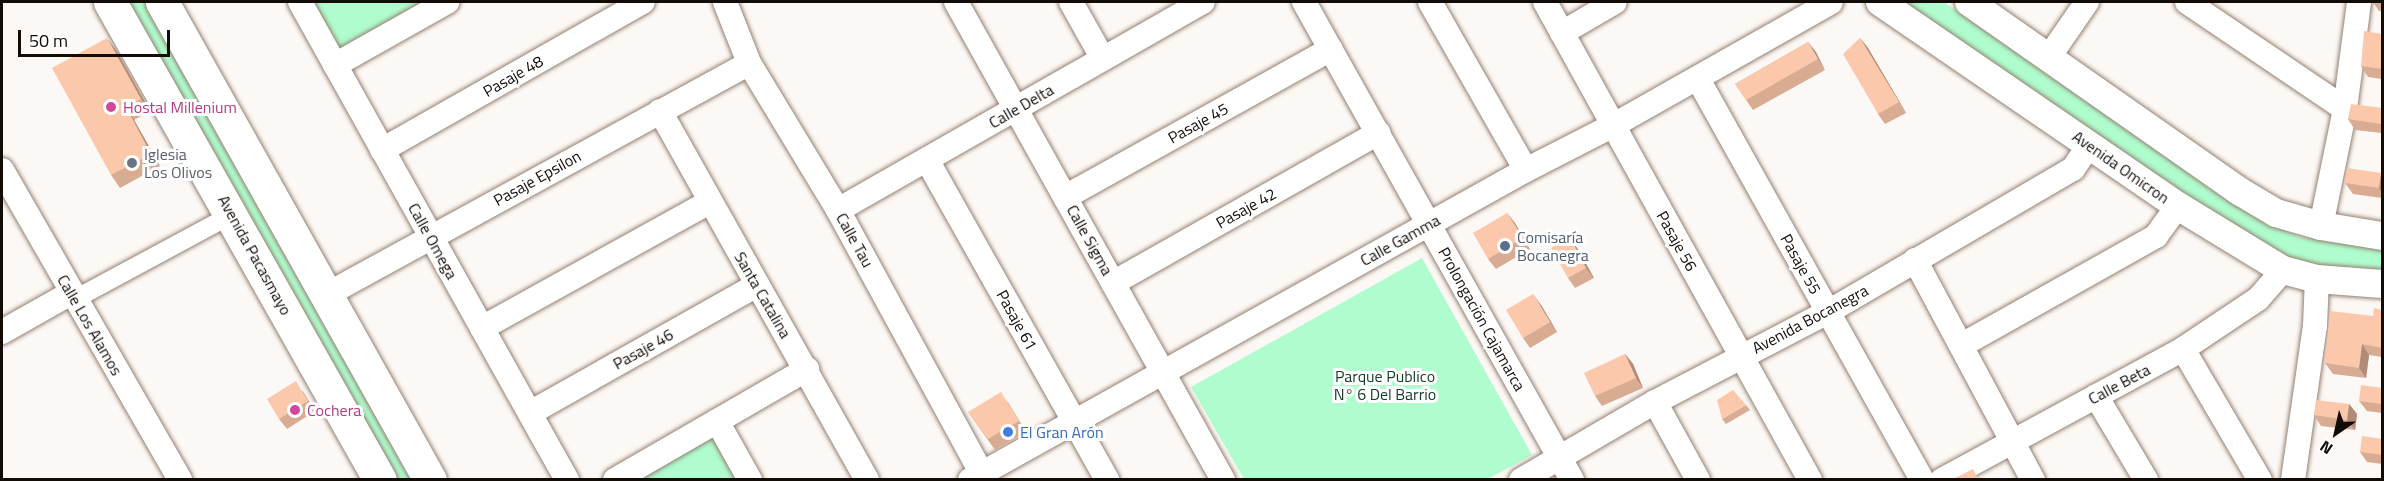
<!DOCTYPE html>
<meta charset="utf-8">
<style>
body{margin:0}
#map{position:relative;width:2384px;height:481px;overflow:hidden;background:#fcf8f5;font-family:"Titillium Web",sans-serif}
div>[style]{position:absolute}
.green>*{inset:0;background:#affcce}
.roads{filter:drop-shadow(0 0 2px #948071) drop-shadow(0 0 2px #948071)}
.pedestrian>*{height:18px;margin:-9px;padding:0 9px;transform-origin:9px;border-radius:9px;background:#fff}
.minor>*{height:24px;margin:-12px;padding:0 12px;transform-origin:12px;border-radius:12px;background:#fff}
.tertiary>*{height:28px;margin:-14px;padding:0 14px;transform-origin:14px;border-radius:14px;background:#fff}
.secondary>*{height:33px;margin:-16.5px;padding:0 16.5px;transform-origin:16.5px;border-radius:16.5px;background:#fff}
.wall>*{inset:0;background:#d8ac93}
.shaded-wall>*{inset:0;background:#b08c78}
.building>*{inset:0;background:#fbc8ab}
.dots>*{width:16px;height:16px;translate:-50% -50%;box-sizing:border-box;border:3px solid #fff;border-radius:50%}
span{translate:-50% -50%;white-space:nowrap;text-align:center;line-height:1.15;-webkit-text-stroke:6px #fff;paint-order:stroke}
.street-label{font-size:16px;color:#120b06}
.hotel-label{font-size:16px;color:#b23c85}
.left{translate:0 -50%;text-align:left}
.worship-label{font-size:16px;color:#5b616d}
.service-label{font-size:16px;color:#4e5e75}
.park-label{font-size:16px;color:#143c27}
.shop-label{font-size:16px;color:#366cbe}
.frame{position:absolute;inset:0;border:3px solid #120b06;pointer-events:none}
.north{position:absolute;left:2306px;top:403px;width:60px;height:60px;-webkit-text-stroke:4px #fff;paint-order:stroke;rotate:214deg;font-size:16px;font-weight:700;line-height:24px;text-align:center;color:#120b06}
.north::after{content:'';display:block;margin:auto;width:21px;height:27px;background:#120b06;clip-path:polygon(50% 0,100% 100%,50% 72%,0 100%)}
.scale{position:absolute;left:18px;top:30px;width:152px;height:27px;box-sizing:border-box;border:3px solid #120b06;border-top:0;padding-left:8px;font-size:18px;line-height:21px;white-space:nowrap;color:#120b06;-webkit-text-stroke:4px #fff;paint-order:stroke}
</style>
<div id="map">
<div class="green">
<i style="clip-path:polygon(121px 2px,145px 2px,413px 479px,390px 479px)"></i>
<i style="clip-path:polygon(311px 2px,433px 2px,341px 53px)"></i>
<i style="clip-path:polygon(1896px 2px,1944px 2px,2256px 217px,2299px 237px,2382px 248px,2382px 269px,2317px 266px,2266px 251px)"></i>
<i style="clip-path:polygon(1422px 258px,1532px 455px,1488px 479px,1244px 479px,1191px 387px)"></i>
<i style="clip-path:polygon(714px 425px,744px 480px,622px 480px)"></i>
</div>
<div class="roads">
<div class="pedestrian">
<i style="left:75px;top:299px;width:179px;rotate:-28.3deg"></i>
</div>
<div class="minor">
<i style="left:300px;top:2px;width:548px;rotate:60.81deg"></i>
<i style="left:725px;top:2px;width:66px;rotate:68.5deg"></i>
<i style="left:749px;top:63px;width:172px;rotate:58.8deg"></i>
<i style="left:838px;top:210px;width:307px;rotate:61.4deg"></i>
<i style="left:956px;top:2px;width:548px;rotate:60.81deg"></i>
<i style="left:1071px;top:2px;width:65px;rotate:60.7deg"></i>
<i style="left:1304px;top:2px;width:548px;rotate:60.72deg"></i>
<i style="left:1430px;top:2px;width:193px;rotate:60.3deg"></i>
<i style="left:1545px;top:2px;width:547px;rotate:61deg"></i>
<i style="left:2187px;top:2px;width:191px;rotate:34.1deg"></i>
<i style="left:1562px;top:33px;width:61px;rotate:-30.3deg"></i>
<i style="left:2049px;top:57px;width:67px;rotate:-55.4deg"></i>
<i style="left:335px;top:65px;width:129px;rotate:-29.4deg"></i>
<i style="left:1698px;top:79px;width:459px;rotate:60.8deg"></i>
<i style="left:660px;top:111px;width:423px;rotate:60.7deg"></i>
<i style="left:382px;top:150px;width:300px;rotate:-29.6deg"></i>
<i style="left:927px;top:160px;width:367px;rotate:60.6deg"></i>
<i style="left:2px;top:170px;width:357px;rotate:60.1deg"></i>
<i style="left:1065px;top:197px;width:304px;rotate:-29.1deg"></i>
<i style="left:838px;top:210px;width:420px;rotate:-29.7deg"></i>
<i style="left:2321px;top:226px;width:119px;rotate:-78.4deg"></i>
<i style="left:2345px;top:109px;width:108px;rotate:-82.5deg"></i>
<i style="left:1915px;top:260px;width:250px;rotate:61.8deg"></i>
<i style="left:1113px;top:283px;width:305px;rotate:-29.5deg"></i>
<i style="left:326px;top:295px;width:482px;rotate:-28.7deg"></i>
<i style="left:482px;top:328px;width:260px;rotate:-29deg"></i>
<i style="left:2px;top:332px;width:79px;rotate:-29.5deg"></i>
<i style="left:1962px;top:345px;width:223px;rotate:-29.3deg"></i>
<i style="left:2156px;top:236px;width:37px;rotate:-54deg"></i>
<i style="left:2183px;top:349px;width:152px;rotate:59.6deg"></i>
<i style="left:2096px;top:396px;width:98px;rotate:59.2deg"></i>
<i style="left:1655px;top:402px;width:89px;rotate:61.1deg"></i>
<i style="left:530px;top:413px;width:261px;rotate:-29.4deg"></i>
<i style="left:717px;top:421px;width:68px;rotate:60.8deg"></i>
<i style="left:615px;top:480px;width:222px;rotate:-30deg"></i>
<i style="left:970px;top:480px;width:637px;rotate:-29.14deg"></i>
<i style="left:1526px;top:170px;width:99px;rotate:-27.1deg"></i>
<i style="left:1614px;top:125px;width:249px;rotate:-29.5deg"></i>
<i style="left:1521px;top:480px;width:155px;rotate:-30.2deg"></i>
<i style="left:1655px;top:402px;width:195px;rotate:-27.5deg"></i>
<i style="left:1828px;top:312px;width:284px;rotate:-30.3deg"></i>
<i style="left:2073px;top:169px;width:29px;rotate:-56deg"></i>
<i style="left:1942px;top:480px;width:274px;rotate:-28.5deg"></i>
<i style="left:2183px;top:349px;width:90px;rotate:-33.7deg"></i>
<i style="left:2258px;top:299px;width:38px;rotate:-49deg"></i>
<i style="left:2293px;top:480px;width:156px;rotate:-81.9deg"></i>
<i style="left:2315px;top:326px;width:47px;rotate:-87.6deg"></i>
</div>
<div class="tertiary">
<i style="left:1880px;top:2px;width:361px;rotate:34.4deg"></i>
<i style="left:2178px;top:206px;width:123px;rotate:31.4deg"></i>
<i style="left:2283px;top:270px;width:35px;rotate:15deg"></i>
<i style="left:2317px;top:279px;width:65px;rotate:4.4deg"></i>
<i style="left:1969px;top:2px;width:330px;rotate:35deg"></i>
<i style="left:2239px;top:191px;width:43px;rotate:30.7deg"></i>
<i style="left:2276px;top:213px;width:47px;rotate:16.1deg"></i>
<i style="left:2321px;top:226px;width:62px;rotate:9.3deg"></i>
</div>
<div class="secondary">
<i style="left:110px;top:2px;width:549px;rotate:60.54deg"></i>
<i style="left:162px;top:2px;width:548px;rotate:60.72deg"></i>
</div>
</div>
<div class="wall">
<i style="clip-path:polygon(2373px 2px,2382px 2px,2382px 11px,2379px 11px)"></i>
<i style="clip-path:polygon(2382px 34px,2382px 79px,2368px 77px,2361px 66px)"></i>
<i style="clip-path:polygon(1860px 38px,1868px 48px,1906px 113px,1885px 124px,1878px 114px)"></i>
<i style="clip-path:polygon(1808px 42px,1825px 70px,1753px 110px,1735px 84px)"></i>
<i style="clip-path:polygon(116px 50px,150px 111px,134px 120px,160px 166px,120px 188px,111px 175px)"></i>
<i style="clip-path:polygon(2382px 108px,2382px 133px,2355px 130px,2348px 119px)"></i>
<i style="clip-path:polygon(2382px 175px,2382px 198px,2353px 194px,2345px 183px)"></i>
<i style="clip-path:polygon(1507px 213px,1530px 249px,1496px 269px,1488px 259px)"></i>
<i style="clip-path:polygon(1570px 237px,1577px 248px,1594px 278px,1575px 288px,1568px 278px)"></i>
<i style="clip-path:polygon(1541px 305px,1557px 332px,1530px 348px,1523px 338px)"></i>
<i style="clip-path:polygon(2382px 310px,2382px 357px,2369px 355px,2366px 378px,2333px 374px,2325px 363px,2373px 316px)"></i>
<i style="clip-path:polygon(1625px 354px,1633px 364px,1643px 388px,1602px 406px,1595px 396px)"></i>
<i style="clip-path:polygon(2382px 388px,2382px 413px,2367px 411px,2359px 401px)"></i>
<i style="clip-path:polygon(303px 391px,315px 411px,287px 429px,279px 419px)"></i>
<i style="clip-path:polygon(1008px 402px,1026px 432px,995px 450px,968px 412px)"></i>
<i style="clip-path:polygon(2349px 404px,2357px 414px,2355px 430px,2321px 426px,2314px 415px)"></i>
<i style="clip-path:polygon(1746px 405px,1750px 410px,1726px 424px,1722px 419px)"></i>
<i style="clip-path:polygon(2382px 439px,2382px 464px,2367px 462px,2360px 452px)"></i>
</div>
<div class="shaded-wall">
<i style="clip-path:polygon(107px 38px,116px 50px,150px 111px,141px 99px)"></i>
<i style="clip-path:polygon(1860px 38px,1868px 48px,1906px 113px,1899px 102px)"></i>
<i style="clip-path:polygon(1808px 42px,1816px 52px,1825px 70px,1818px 59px)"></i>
<i style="clip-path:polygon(126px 107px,134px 120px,160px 166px,151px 154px)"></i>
<i style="clip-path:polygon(2381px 173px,2382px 175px,2382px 193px,2379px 188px)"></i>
<i style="clip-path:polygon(1507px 213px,1515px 223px,1530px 249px,1523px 238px)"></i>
<i style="clip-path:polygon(1570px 237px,1577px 248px,1594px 278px,1586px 268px)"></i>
<i style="clip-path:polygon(1533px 294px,1541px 305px,1557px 332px,1550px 322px)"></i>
<i style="clip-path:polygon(2362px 344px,2369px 355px,2366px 378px,2359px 368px)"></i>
<i style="clip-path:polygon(1625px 354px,1633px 364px,1643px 388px,1636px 378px)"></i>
<i style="clip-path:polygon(2349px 404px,2357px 414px,2355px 430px,2347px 420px)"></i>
</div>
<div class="building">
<i style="clip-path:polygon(2364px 31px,2382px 34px,2382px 69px,2361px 66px)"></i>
<i style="clip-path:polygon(107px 38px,141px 99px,126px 107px,151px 154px,111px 175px,52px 68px)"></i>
<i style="clip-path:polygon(1860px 38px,1899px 102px,1878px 114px,1843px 54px)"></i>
<i style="clip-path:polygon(1808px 42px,1818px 59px,1746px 100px,1735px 84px)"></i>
<i style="clip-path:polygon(2351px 104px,2382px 108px,2381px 124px,2348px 119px)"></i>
<i style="clip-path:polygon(2347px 168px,2381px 173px,2379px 188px,2345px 183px)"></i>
<i style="clip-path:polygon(1507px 213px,1523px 238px,1488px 259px,1473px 233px)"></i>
<i style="clip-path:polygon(1570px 237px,1586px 268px,1568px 278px,1551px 248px)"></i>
<i style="clip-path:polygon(1533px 294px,1550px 322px,1523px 338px,1506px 310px)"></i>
<i style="clip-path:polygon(2374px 308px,2382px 310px,2382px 348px,2362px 344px,2359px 368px,2325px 363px,2330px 311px,2373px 316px)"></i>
<i style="clip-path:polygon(1625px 354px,1636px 378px,1595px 396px,1584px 373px)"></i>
<i style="clip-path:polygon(296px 381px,308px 401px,279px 419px,267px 399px)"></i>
<i style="clip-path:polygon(2361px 385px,2382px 388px,2382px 404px,2359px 401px)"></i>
<i style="clip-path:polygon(1733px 390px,1746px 405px,1722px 419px,1717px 400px)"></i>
<i style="clip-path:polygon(1001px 392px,1019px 421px,988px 439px,968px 412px)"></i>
<i style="clip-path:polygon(2316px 400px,2349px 404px,2347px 420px,2314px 415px)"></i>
<i style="clip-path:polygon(2362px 436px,2382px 439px,2382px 455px,2360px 452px)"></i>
<i style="clip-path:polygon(1973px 469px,1979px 480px,1951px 480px)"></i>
</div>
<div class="dots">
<i style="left:111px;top:107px;background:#d1479c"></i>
<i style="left:132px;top:163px;background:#6b7280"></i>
<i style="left:1505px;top:246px;background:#5c6f8a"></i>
<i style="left:295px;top:410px;background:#d1479c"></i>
<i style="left:1008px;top:432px;background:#3f7fe0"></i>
</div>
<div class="street-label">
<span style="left:513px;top:76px;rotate:-30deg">Pasaje 48</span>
<span style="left:1021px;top:106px;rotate:-30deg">Calle Delta</span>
<span style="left:1198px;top:123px;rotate:-29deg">Pasaje 45</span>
<span style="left:2121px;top:167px;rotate:35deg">Avenida Omicron</span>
<span style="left:537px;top:178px;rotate:-29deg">Pasaje Epsilon</span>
<span style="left:1246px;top:208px;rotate:-29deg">Pasaje 42</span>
<span style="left:855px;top:240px;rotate:61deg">Calle Tau</span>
<span style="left:1090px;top:240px;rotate:61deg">Calle Sigma</span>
<span style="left:1400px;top:240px;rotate:-29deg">Calle Gamma</span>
<span style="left:433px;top:241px;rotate:61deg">Calle Omega</span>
<span style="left:1677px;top:241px;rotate:61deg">Pasaje 56</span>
<span style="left:255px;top:255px;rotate:61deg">Avenida Pacasmayo</span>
<span style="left:1801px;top:264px;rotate:61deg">Pasaje 55</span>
<span style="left:763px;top:295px;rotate:60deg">Santa Catalina</span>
<span style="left:1482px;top:319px;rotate:61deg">Prolongación Cajamarca</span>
<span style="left:1810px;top:319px;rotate:-28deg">Avenida Bocanegra</span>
<span style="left:1017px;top:320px;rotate:61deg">Pasaje 61</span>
<span style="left:90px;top:325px;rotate:60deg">Calle Los Alamos</span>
<span style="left:643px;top:349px;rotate:-29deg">Pasaje 46</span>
<span style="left:2119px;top:384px;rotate:-28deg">Calle Beta</span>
</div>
<div class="hotel-label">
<span class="left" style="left:123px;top:107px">Hostal Millenium</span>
<span class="left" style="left:307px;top:410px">Cochera</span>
</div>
<div class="worship-label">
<span class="left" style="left:144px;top:163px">Iglesia<br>Los Olivos</span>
</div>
<div class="service-label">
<span class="left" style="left:1517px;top:246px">Comisaría<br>Bocanegra</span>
</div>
<div class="park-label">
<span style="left:1385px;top:385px">Parque Publico<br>N° 6 Del Barrio</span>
</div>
<div class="shop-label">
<span class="left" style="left:1020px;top:432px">El Gran Arón</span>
</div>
<div class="frame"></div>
<div class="north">N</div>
<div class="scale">50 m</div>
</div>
